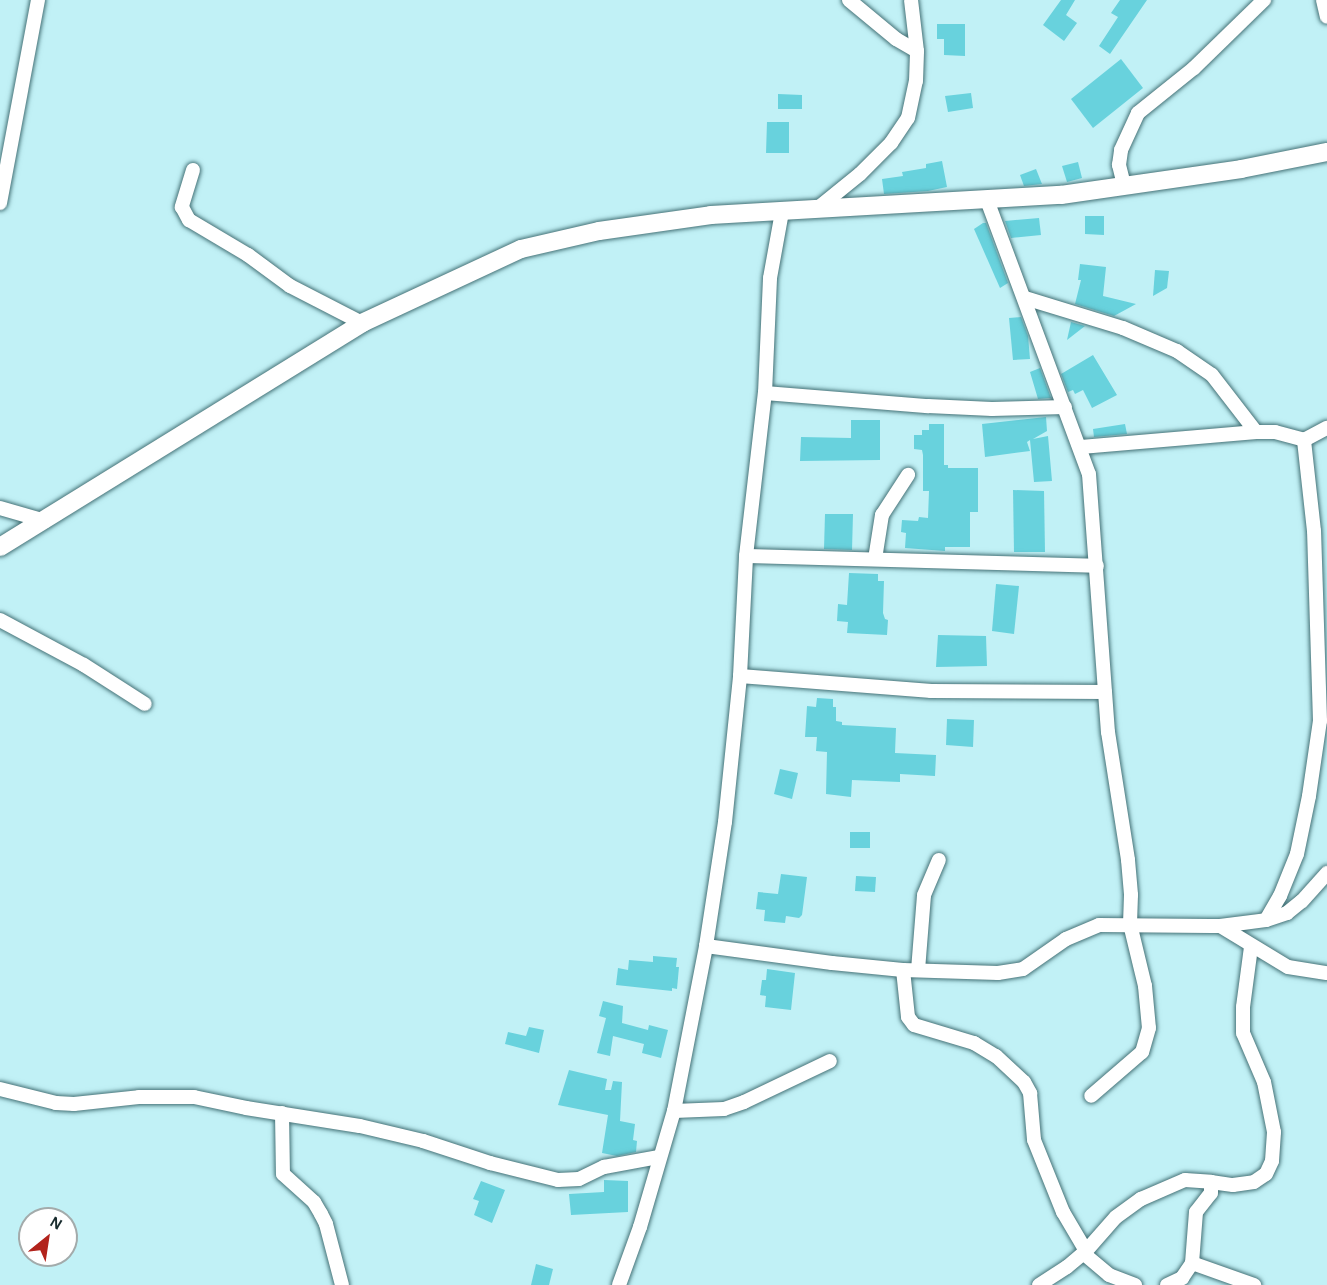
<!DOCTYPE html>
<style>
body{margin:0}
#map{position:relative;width:1327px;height:1285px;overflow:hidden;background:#c1f1f6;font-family:"Alegreya Sans",sans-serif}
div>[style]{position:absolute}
.building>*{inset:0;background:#68d2dd}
.roads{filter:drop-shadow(0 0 2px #457277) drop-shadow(0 0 2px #457277)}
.street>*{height:14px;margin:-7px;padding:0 7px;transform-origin:7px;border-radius:7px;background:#fff}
.secondary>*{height:18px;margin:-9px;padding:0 9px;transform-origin:9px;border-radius:9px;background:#fff}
span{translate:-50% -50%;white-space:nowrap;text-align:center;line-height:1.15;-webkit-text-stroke:6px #fff;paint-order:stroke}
.north{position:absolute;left:18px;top:1207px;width:60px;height:60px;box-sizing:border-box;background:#fff;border:2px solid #a3abab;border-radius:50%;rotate:30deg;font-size:16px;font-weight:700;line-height:24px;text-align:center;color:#192c2e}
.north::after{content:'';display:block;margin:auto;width:21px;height:27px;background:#b2231c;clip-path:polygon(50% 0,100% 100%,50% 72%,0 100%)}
</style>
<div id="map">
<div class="building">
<i style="clip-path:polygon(1061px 0,1075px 0,1066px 15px,1077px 23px,1064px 41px,1043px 25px)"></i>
<i style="clip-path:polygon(1120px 0,1147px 0,1110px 54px,1099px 46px,1118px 17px,1111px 13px)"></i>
<i style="clip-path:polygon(937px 24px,965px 24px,965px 56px,944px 55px,944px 39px,937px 39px)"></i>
<i style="clip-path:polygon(1121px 59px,1143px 88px,1093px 128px,1071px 99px)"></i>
<i style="clip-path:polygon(971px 93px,973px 108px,948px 112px,945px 96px)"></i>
<i style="clip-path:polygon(778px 94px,802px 95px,802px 109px,778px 109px)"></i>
<i style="clip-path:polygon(767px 122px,789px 122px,789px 153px,766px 153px)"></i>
<i style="clip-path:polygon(942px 161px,947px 187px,928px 191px,884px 194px,882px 179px,903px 176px,902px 172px,926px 168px,926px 164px)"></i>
<i style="clip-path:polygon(1078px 162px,1082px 178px,1067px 182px,1062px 166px)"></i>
<i style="clip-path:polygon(1036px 169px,1042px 184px,1024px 186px,1020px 175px)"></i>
<i style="clip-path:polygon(1085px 216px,1104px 216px,1104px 235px,1085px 234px)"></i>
<i style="clip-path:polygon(1039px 218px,1041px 235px,1011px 238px,1005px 221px)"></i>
<i style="clip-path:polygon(983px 223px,986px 223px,1008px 283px,1000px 288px,974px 229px)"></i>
<i style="clip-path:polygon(1080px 264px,1106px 267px,1103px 296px,1136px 304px,1114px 316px,1075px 304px,1081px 280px,1078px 280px)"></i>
<i style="clip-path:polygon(1155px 270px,1169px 271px,1167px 288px,1153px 296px)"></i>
<i style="clip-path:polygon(1021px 317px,1028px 336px,1030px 359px,1013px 360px,1009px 318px)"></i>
<i style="clip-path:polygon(1071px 322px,1085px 326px,1067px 340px)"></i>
<i style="clip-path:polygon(1093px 355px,1117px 395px,1092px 408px,1083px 390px,1075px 394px,1073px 390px,1068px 392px,1061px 374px)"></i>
<i style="clip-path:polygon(1040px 368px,1051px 398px,1049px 398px,1038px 399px,1030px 372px)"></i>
<i style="clip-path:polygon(1046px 417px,1047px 431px,1033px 439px,1048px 436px,1052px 481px,1034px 482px,1030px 440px,1027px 442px,1030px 451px,985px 457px,982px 424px)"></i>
<i style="clip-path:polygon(851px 420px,880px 420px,880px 460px,800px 461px,801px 437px,851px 438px)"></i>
<i style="clip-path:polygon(929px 424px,944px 424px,944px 465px,948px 465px,948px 468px,978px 468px,978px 512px,970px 512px,970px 547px,945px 547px,945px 551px,905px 548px,906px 533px,901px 532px,902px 520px,918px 521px,919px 517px,928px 518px,929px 491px,923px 491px,923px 455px,922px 450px,914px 449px,914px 435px,922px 435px,922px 430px,929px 430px)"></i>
<i style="clip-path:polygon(1125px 424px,1127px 434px,1094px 437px,1093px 429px)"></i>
<i style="clip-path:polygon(1013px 490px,1044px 491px,1045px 552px,1014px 552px)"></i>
<i style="clip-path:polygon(825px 514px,853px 514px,852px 550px,824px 549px)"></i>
<i style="clip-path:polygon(849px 573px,878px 574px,878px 581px,884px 581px,883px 613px,885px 619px,888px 620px,887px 635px,847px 633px,848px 622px,837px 621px,838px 604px,847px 605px)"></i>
<i style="clip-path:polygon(996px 584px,1019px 586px,1014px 634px,992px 631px)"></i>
<i style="clip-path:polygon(938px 635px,986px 636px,987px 666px,936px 667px)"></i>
<i style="clip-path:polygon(817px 698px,833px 699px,833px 707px,836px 707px,836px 721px,842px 722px,842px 725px,896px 728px,895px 753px,936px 755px,935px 776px,900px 774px,900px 782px,852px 780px,851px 797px,826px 794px,827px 752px,816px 751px,817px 737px,805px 737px,807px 706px,816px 707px)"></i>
<i style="clip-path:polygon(947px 719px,974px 720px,973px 747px,946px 745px)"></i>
<i style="clip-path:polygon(780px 769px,798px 773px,792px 799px,774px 794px)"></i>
<i style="clip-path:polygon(850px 832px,870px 832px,870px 848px,850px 848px)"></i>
<i style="clip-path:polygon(781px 874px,807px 877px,802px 915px,799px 918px,786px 916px,785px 923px,764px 921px,765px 910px,756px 909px,758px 892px,778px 894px)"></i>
<i style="clip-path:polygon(856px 876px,876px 877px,875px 892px,855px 891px)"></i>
<i style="clip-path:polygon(653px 956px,677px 958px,676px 967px,679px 967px,677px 989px,672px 988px,672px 991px,616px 985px,618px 968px,628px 970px,629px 960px,653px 962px)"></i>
<i style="clip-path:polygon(767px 969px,795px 973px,791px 1010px,765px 1007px,766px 996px,760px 995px,762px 980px,766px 980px)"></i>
<i style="clip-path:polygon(603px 1001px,623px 1006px,622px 1023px,648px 1030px,649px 1025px,668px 1030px,661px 1058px,642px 1053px,644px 1044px,613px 1036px,610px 1056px,597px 1053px,606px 1018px,599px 1016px)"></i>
<i style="clip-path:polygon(529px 1027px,544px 1030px,539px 1053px,505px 1044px,508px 1032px,526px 1036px)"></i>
<i style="clip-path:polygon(569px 1070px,607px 1079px,605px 1090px,611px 1090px,613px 1081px,622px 1082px,620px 1121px,635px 1124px,633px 1140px,637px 1141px,636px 1152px,617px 1156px,602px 1153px,608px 1115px,558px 1105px)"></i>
<i style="clip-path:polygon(604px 1180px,628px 1181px,628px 1212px,571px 1215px,569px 1194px,604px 1192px)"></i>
<i style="clip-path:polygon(481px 1181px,505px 1190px,492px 1223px,474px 1215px,479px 1201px,473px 1199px)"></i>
<i style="clip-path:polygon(536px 1264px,553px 1269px,549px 1285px,531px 1285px)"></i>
</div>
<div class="roads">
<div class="street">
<i style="left:849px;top:0;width:61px;rotate:39.7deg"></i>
<i style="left:896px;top:39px;width:24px;rotate:30deg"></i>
<i style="left:1323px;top:0;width:17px;rotate:77deg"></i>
<i style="left:193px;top:170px;width:39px;rotate:107deg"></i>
<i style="left:182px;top:207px;width:15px;rotate:62deg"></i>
<i style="left:189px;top:220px;width:69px;rotate:30.7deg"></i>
<i style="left:248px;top:255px;width:52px;rotate:36.4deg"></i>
<i style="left:290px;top:286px;width:81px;rotate:27.2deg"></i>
<i style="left:1124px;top:185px;width:21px;rotate:-104deg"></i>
<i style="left:1119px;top:165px;width:15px;rotate:-82deg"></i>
<i style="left:1121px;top:150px;width:41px;rotate:-65.3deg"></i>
<i style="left:1138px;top:113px;width:72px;rotate:-38.8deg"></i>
<i style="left:1194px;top:68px;width:98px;rotate:-44.2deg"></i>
<i style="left:987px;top:200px;width:292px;rotate:69.6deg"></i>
<i style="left:1089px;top:474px;width:259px;rotate:85.8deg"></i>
<i style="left:1108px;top:732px;width:130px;rotate:81.1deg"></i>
<i style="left:1128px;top:860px;width:35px;rotate:85deg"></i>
<i style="left:1131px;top:895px;width:29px;rotate:92deg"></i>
<i style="left:1130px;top:924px;width:64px;rotate:76.4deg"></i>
<i style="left:1145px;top:986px;width:42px;rotate:84.6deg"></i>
<i style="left:1149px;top:1028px;width:25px;rotate:106deg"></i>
<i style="left:1142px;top:1052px;width:67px;rotate:139.2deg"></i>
<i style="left:0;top:203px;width:207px;rotate:-79.4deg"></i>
<i style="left:818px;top:208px;width:54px;rotate:-39deg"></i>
<i style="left:860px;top:174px;width:44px;rotate:-45deg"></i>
<i style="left:891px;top:143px;width:30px;rotate:-56deg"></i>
<i style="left:908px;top:118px;width:38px;rotate:-78deg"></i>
<i style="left:916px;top:81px;width:30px;rotate:-88deg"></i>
<i style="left:917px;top:51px;width:51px;rotate:-96.7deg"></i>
<i style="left:1025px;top:298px;width:102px;rotate:17deg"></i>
<i style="left:1123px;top:328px;width:59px;rotate:23.1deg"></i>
<i style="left:1177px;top:351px;width:42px;rotate:34.4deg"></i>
<i style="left:1212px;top:375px;width:72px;rotate:52.3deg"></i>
<i style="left:765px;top:393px;width:164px;rotate:4.6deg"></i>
<i style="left:928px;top:406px;width:64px;rotate:2.7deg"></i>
<i style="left:992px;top:409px;width:73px;rotate:-1.6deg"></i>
<i style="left:1081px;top:447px;width:176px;rotate:-4.9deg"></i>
<i style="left:1256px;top:432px;width:19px"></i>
<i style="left:1275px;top:432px;width:30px;rotate:15deg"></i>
<i style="left:1304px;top:440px;width:26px;rotate:-28deg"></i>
<i style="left:0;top:508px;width:47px;rotate:16.1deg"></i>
<i style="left:746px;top:556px;width:351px;rotate:1.6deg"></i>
<i style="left:875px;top:559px;width:45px;rotate:-81deg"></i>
<i style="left:882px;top:515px;width:48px;rotate:-57deg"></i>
<i style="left:0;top:620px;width:95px;rotate:28.2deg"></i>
<i style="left:84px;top:665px;width:72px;rotate:32.6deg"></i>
<i style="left:740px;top:676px;width:192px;rotate:4.5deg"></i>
<i style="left:931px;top:691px;width:174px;rotate:0.3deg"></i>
<i style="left:1266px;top:920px;width:28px;rotate:-60deg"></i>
<i style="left:1280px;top:896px;width:45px;rotate:-68deg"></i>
<i style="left:1297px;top:854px;width:59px;rotate:-78.3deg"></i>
<i style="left:1309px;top:796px;width:76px;rotate:-81.7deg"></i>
<i style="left:1320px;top:721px;width:190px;rotate:-91.8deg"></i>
<i style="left:1314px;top:531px;width:92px;rotate:-96.3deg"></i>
<i style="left:1222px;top:927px;width:77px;rotate:31.2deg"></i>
<i style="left:1288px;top:967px;width:39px;rotate:9deg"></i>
<i style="left:706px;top:946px;width:127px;rotate:7.7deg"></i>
<i style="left:832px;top:963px;width:71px;rotate:5.6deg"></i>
<i style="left:903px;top:970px;width:95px;rotate:1.8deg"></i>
<i style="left:998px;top:973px;width:25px;rotate:-9deg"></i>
<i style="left:1023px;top:969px;width:52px;rotate:-34.9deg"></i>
<i style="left:1066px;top:939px;width:36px;rotate:-23deg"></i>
<i style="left:1099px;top:925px;width:121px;rotate:0.5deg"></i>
<i style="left:1220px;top:926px;width:46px;rotate:-7.4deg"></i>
<i style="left:1266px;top:920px;width:22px;rotate:-18deg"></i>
<i style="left:1287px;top:913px;width:19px;rotate:-39deg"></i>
<i style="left:1302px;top:901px;width:38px;rotate:-48deg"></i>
<i style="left:903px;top:970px;width:47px;rotate:83.9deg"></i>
<i style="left:908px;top:1017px;width:10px;rotate:53deg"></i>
<i style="left:914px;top:1025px;width:63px;rotate:16.7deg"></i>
<i style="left:974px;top:1043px;width:26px;rotate:31deg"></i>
<i style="left:996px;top:1056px;width:38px;rotate:43deg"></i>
<i style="left:1024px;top:1082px;width:13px;rotate:61deg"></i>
<i style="left:1030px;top:1093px;width:47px;rotate:85.1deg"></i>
<i style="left:1034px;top:1140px;width:78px;rotate:68.1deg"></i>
<i style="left:1063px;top:1212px;width:45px;rotate:59.5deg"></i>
<i style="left:918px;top:970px;width:75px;rotate:-85.4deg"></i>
<i style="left:924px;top:895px;width:38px;rotate:-67deg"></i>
<i style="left:0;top:1089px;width:58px;rotate:14deg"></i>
<i style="left:56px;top:1103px;width:18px;rotate:3deg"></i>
<i style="left:74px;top:1104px;width:65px;rotate:-6.1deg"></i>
<i style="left:139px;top:1097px;width:55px"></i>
<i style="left:194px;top:1097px;width:53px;rotate:11.9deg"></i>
<i style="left:246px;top:1108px;width:115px;rotate:9deg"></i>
<i style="left:360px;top:1126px;width:65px;rotate:13.4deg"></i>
<i style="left:423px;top:1141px;width:71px;rotate:18.2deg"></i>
<i style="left:490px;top:1163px;width:70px;rotate:14deg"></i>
<i style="left:558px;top:1180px;width:21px;rotate:-3deg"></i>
<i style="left:579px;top:1179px;width:28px;rotate:-26deg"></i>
<i style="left:604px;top:1167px;width:56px;rotate:-10.3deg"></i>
<i style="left:674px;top:1111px;width:50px;rotate:-2.3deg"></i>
<i style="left:724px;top:1109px;width:21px;rotate:-19deg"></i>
<i style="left:744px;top:1102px;width:95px;rotate:-25.5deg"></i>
<i style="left:282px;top:1113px;width:61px;rotate:89.1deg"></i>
<i style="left:283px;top:1174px;width:42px;rotate:42.1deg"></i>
<i style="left:314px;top:1202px;width:14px;rotate:60deg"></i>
<i style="left:321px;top:1214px;width:11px;rotate:63deg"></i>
<i style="left:326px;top:1224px;width:63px;rotate:75.3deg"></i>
<i style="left:1083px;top:1253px;width:34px;rotate:40deg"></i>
<i style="left:1109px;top:1275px;width:28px;rotate:21deg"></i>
<i style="left:1192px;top:1263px;width:66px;rotate:19.5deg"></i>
<i style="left:619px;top:1285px;width:62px;rotate:-70.1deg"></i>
<i style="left:640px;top:1227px;width:121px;rotate:-73.7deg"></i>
<i style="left:674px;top:1111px;width:168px;rotate:-79deg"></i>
<i style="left:706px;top:946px;width:125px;rotate:-81.3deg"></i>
<i style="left:725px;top:822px;width:147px;rotate:-84.1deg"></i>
<i style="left:740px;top:676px;width:120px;rotate:-87.1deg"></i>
<i style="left:746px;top:556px;width:164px;rotate:-83.4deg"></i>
<i style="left:765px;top:393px;width:115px;rotate:-87.5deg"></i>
<i style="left:770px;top:278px;width:67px;rotate:-79.7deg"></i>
<i style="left:1039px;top:1285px;width:33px;rotate:-33deg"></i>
<i style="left:1067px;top:1267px;width:25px;rotate:-40deg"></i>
<i style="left:1086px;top:1251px;width:45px;rotate:-48.6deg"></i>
<i style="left:1116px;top:1217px;width:31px;rotate:-36deg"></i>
<i style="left:1141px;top:1199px;width:48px;rotate:-23.4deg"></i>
<i style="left:1185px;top:1180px;width:26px;rotate:4deg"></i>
<i style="left:1167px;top:1285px;width:17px;rotate:-25deg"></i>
<i style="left:1182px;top:1278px;width:18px;rotate:-56deg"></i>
<i style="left:1192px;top:1263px;width:51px;rotate:-85.5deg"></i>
<i style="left:1196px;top:1212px;width:24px;rotate:-52deg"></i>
<i style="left:1211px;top:1193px;width:11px;rotate:-90deg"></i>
<i style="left:1211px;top:1182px;width:22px;rotate:8deg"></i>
<i style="left:1233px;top:1185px;width:21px;rotate:-8deg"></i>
<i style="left:1254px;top:1182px;width:14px;rotate:-34deg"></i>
<i style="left:1266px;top:1174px;width:14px;rotate:-65deg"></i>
<i style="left:1272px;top:1161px;width:29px;rotate:-86deg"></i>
<i style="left:1274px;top:1132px;width:51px;rotate:-101.3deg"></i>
<i style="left:1264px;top:1082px;width:53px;rotate:-113.2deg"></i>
<i style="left:1243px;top:1033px;width:26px;rotate:-90deg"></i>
<i style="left:1243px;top:1007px;width:61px;rotate:-82.4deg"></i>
</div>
<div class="secondary">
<i style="left:0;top:547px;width:426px;rotate:-31.7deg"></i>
<i style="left:362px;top:323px;width:175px;rotate:-25deg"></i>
<i style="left:521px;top:249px;width:80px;rotate:-13deg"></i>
<i style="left:599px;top:231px;width:113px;rotate:-8.1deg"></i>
<i style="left:711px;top:215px;width:351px;rotate:-3.3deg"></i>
<i style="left:1061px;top:195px;width:182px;rotate:-8.2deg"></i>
<i style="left:1241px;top:169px;width:88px;rotate:-11.2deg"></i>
</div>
</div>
<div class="north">N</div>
</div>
